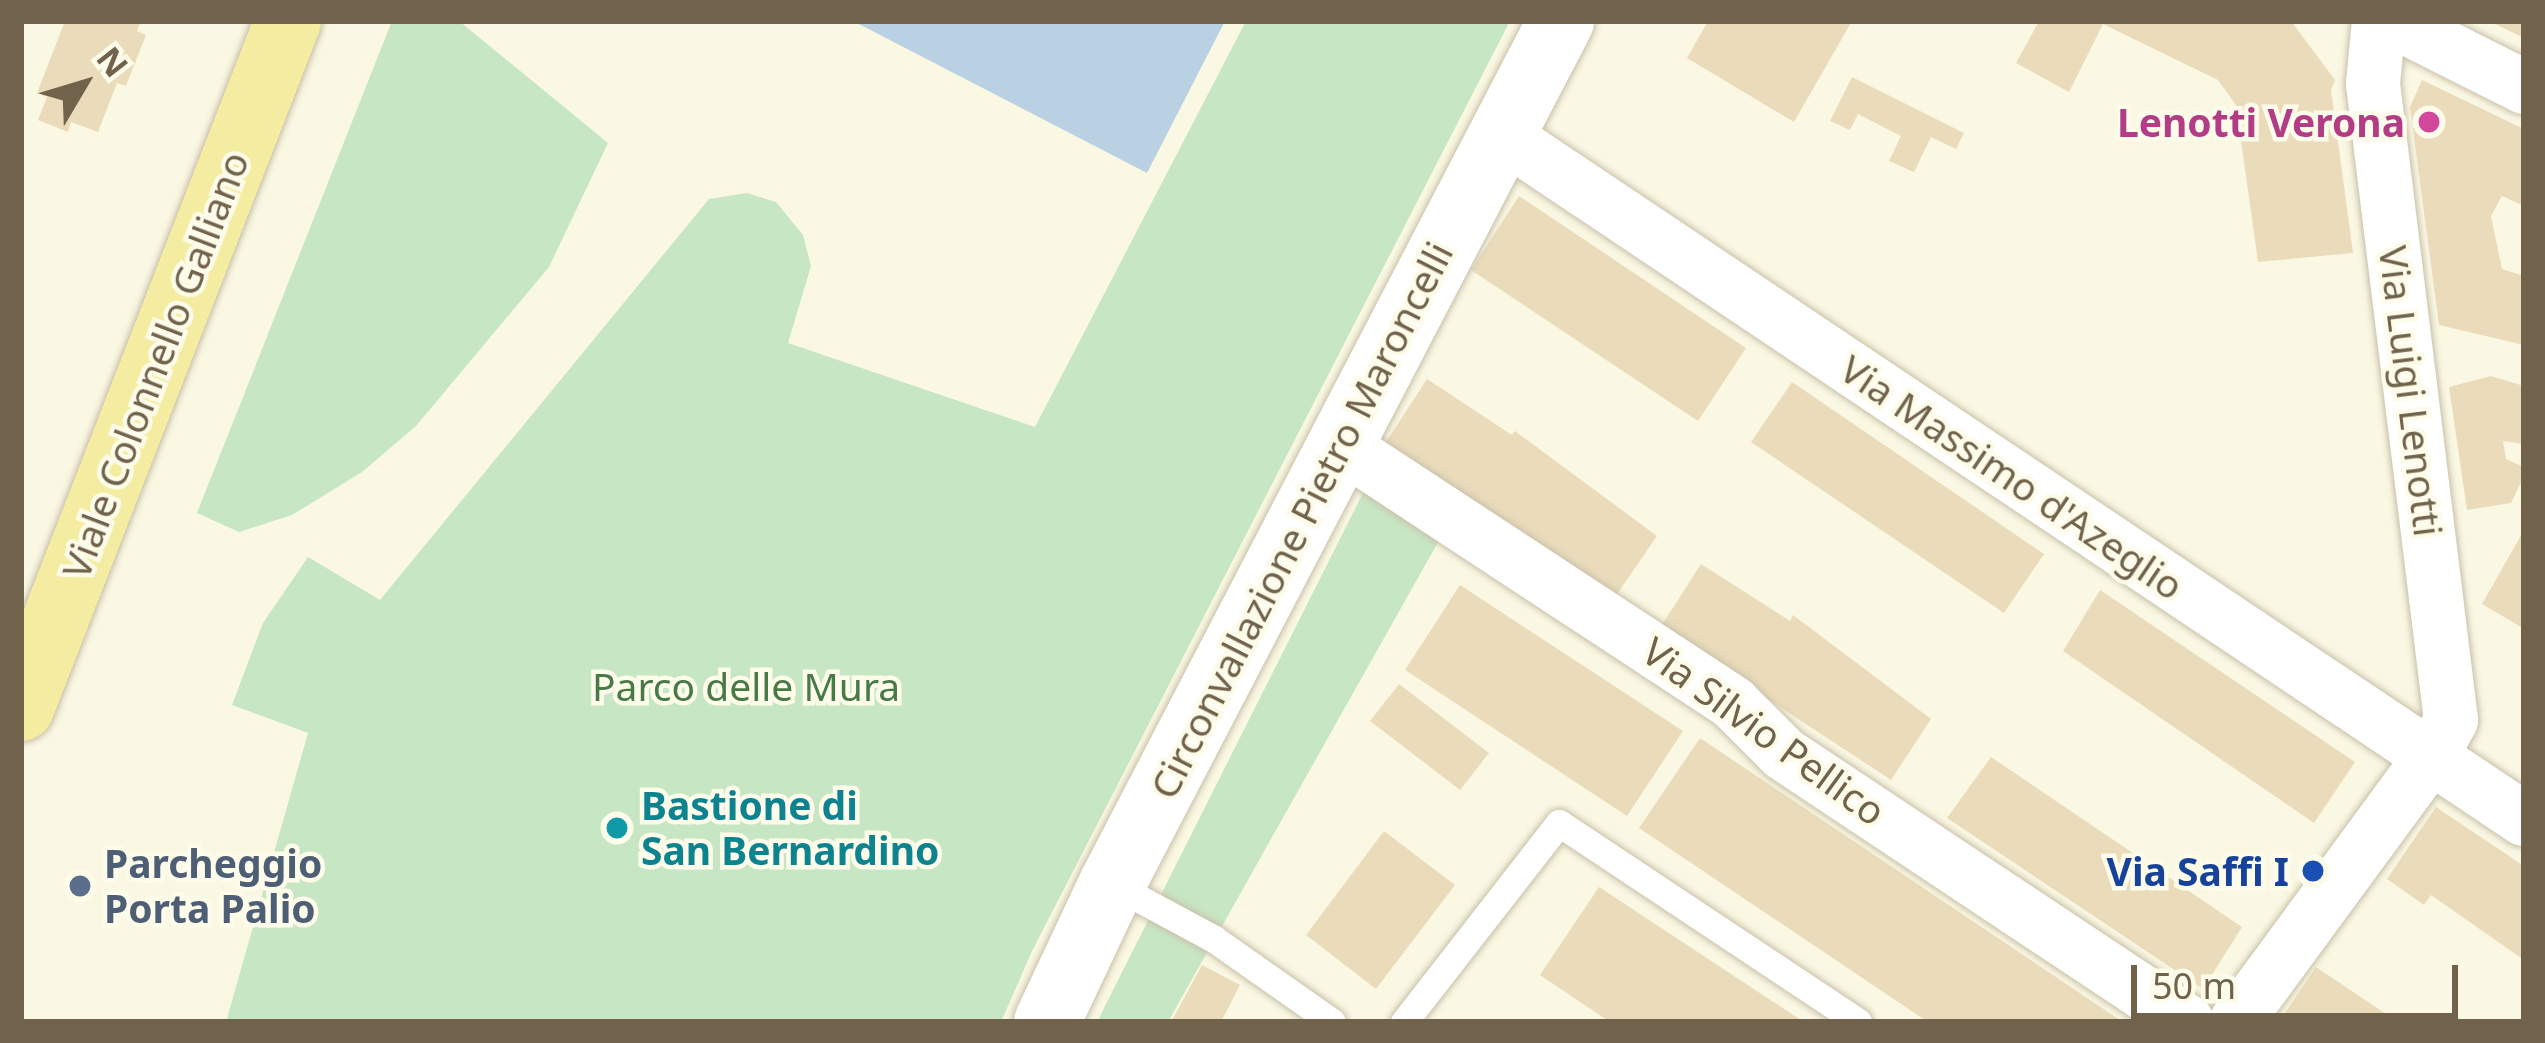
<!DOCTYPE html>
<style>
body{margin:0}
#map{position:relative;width:2545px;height:1043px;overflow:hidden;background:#faf8e3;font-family:"Noto Sans",sans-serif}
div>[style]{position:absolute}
.green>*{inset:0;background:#c7e6c3}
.water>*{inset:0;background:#b9d1e2}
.building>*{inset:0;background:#eadcbb}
.roads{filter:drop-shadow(0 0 3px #cac1aa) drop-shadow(0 0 3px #cac1aa)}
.service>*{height:27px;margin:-13.5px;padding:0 13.5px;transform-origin:13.5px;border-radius:13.5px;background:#fff}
.minor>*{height:54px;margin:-27px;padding:0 27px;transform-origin:27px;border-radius:27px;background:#fff}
.tertiary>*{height:66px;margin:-33px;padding:0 33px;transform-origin:33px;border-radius:33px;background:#fff}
.primary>*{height:66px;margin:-33px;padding:0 33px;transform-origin:33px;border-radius:33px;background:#f4eca0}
.dots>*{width:33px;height:33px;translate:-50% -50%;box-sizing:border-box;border:6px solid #fdfbe9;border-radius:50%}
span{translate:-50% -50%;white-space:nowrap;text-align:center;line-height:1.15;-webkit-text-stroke:9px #fdfbe9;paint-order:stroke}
.hotel-label{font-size:39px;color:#b23c85;font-weight:700}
.right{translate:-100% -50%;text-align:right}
.street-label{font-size:39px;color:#70624b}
.park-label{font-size:39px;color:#487a47}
.culture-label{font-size:39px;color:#0d838f;font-weight:700}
.left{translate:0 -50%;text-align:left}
.service-label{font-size:39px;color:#4e5e75;font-weight:700}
.transit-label{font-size:39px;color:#164399;font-weight:700}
.frame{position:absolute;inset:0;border:24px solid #70624b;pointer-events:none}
.north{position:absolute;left:24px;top:24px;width:120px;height:120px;-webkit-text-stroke:9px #fdfbe9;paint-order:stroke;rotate:52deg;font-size:33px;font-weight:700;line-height:48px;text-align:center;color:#70624b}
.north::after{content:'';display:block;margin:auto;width:42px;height:54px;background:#70624b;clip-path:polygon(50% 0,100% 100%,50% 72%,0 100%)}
.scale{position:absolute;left:2131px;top:965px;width:327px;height:54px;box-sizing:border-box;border:6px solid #70624b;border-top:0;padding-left:15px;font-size:36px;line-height:42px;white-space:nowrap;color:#70624b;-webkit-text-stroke:9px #fdfbe9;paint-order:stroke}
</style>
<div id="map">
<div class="green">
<i style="clip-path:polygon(392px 21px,459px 21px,608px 143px,549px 267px,416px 426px,362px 472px,292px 515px,239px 532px,197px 513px)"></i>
<i style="clip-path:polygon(1246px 21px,1510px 21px,1032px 951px,1001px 1022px,226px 1022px,308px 733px,232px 705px,263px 623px,308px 557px,380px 600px,709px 199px,747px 193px,776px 202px,803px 235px,811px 266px,788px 343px,1035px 427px)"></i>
<i style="clip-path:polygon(1364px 491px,1446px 528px,1168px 1022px,1097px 1022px)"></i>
</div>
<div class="water">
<i style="clip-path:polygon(853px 21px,1225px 21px,1147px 173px)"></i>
</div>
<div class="building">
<i style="clip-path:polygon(65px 21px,141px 21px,137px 31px,146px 35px,126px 86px,117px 83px,98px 132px,71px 122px,68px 132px,38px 120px,47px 97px,37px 93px)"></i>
<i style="clip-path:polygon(1708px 21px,1852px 21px,1794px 122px,1687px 58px)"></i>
<i style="clip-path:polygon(2039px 21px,2291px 21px,2335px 80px,2331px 90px,2353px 253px,2258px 262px,2236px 105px,2218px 80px,2103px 24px,2069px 92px,2016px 63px)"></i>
<i style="clip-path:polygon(2489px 21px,2524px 21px,2524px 38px)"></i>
<i style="clip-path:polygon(1852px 77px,1964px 133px,1956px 149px,1931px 137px,1914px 172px,1889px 161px,1901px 136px,1858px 114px,1850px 130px,1830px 121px)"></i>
<i style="clip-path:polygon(2422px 80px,2524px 129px,2524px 206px,2502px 196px,2491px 216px,2502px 269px,2524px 276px,2524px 345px,2439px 325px,2410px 107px)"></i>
<i style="clip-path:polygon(1519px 196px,1746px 348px,1698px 421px,1471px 270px)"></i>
<i style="clip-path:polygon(2491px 376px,2524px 386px,2524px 444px,2503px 441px,2506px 459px,2524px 467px,2524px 476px,2511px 503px,2467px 510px,2449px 387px)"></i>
<i style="clip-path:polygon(1427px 379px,1512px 435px,1515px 431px,1657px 536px,1615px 597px,1386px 442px)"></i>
<i style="clip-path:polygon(1792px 382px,2044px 554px,2004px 613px,1751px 442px)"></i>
<i style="clip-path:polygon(2524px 530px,2524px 621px,2521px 627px,2482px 604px)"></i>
<i style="clip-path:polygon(1701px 564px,1790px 621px,1793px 615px,1931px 719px,1891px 780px,1660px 628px)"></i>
<i style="clip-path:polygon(1460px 585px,1683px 731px,1627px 816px,1405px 670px)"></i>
<i style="clip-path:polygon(2100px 590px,2355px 762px,2314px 823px,2063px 651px)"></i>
<i style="clip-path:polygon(1399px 684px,1489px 753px,1460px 790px,1370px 721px)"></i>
<i style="clip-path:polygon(1700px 738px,2123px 1022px,1928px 1022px,1639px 828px)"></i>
<i style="clip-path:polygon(1991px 757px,2242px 927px,2203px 989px,1947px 818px)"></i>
<i style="clip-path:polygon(2436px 807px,2524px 866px,2524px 960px,2431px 895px,2424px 905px,2387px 879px)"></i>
<i style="clip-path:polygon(1384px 831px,1455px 885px,1376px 989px,1306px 935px)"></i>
<i style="clip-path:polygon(1599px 887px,1804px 1022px,1610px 1022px,1540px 975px)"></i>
<i style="clip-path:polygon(1202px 965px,1240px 985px,1221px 1022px,1171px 1022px)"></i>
<i style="clip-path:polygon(2316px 967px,2398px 1022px,2279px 1022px)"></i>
</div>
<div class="roads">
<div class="service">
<i style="left:1112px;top:884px;width:116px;rotate:28.3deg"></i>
<i style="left:1214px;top:939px;width:144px;rotate:35.1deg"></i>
<i style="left:1404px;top:1022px;width:252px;rotate:-52.1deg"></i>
<i style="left:1559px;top:823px;width:359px;rotate:33.6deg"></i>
</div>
<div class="minor">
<i style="left:2393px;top:21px;width:147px;rotate:26.7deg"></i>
<i style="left:1501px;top:134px;width:1231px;rotate:33.81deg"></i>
<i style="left:1339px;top:444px;width:472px;rotate:33.3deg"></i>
<i style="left:1733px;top:703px;width:72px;rotate:45deg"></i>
<i style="left:1784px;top:754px;width:484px;rotate:33.6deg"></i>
<i style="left:2236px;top:1022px;width:329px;rotate:-53.7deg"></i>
<i style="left:2431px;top:757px;width:42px;rotate:-61.6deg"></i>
<i style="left:2451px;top:720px;width:641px;rotate:-96.99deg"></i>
<i style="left:2373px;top:84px;width:63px;rotate:-84.6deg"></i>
</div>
<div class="tertiary">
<i style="left:1047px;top:1022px;width:153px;rotate:-64.8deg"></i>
<i style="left:1112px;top:884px;width:973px;rotate:-62.51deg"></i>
</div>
<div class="primary">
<i style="left:21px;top:708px;width:737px;rotate:-68.76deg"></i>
</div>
</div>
<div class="dots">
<i style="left:2429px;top:122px;background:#d1479c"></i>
<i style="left:617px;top:828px;background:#0f9aa8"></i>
<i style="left:2313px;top:871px;background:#1a4fb4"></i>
<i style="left:80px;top:886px;background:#5c6f8a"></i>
</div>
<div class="hotel-label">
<span class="right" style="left:2405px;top:122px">Lenotti Verona</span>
</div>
<div class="street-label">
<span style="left:155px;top:365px;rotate:-69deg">Viale Colonnello Galliano</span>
<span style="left:2411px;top:391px;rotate:83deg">Via Luigi Lenotti</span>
<span style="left:2012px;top:477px;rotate:34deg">Via Massimo d'Azeglio</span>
<span style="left:1301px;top:520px;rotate:-63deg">Circonvallazione Pietro Maroncelli</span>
<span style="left:1764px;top:731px;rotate:36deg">Via Silvio Pellico</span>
</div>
<div class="park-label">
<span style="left:746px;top:686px">Parco delle Mura</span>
</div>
<div class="culture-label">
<span class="left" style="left:641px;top:828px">Bastione di<br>San Bernardino</span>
</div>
<div class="service-label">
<span class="left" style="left:104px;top:886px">Parcheggio<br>Porta Palio</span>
</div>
<div class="transit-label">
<span class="right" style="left:2289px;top:871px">Via Saffi I</span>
</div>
<div class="frame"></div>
<div class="north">N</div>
<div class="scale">50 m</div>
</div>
